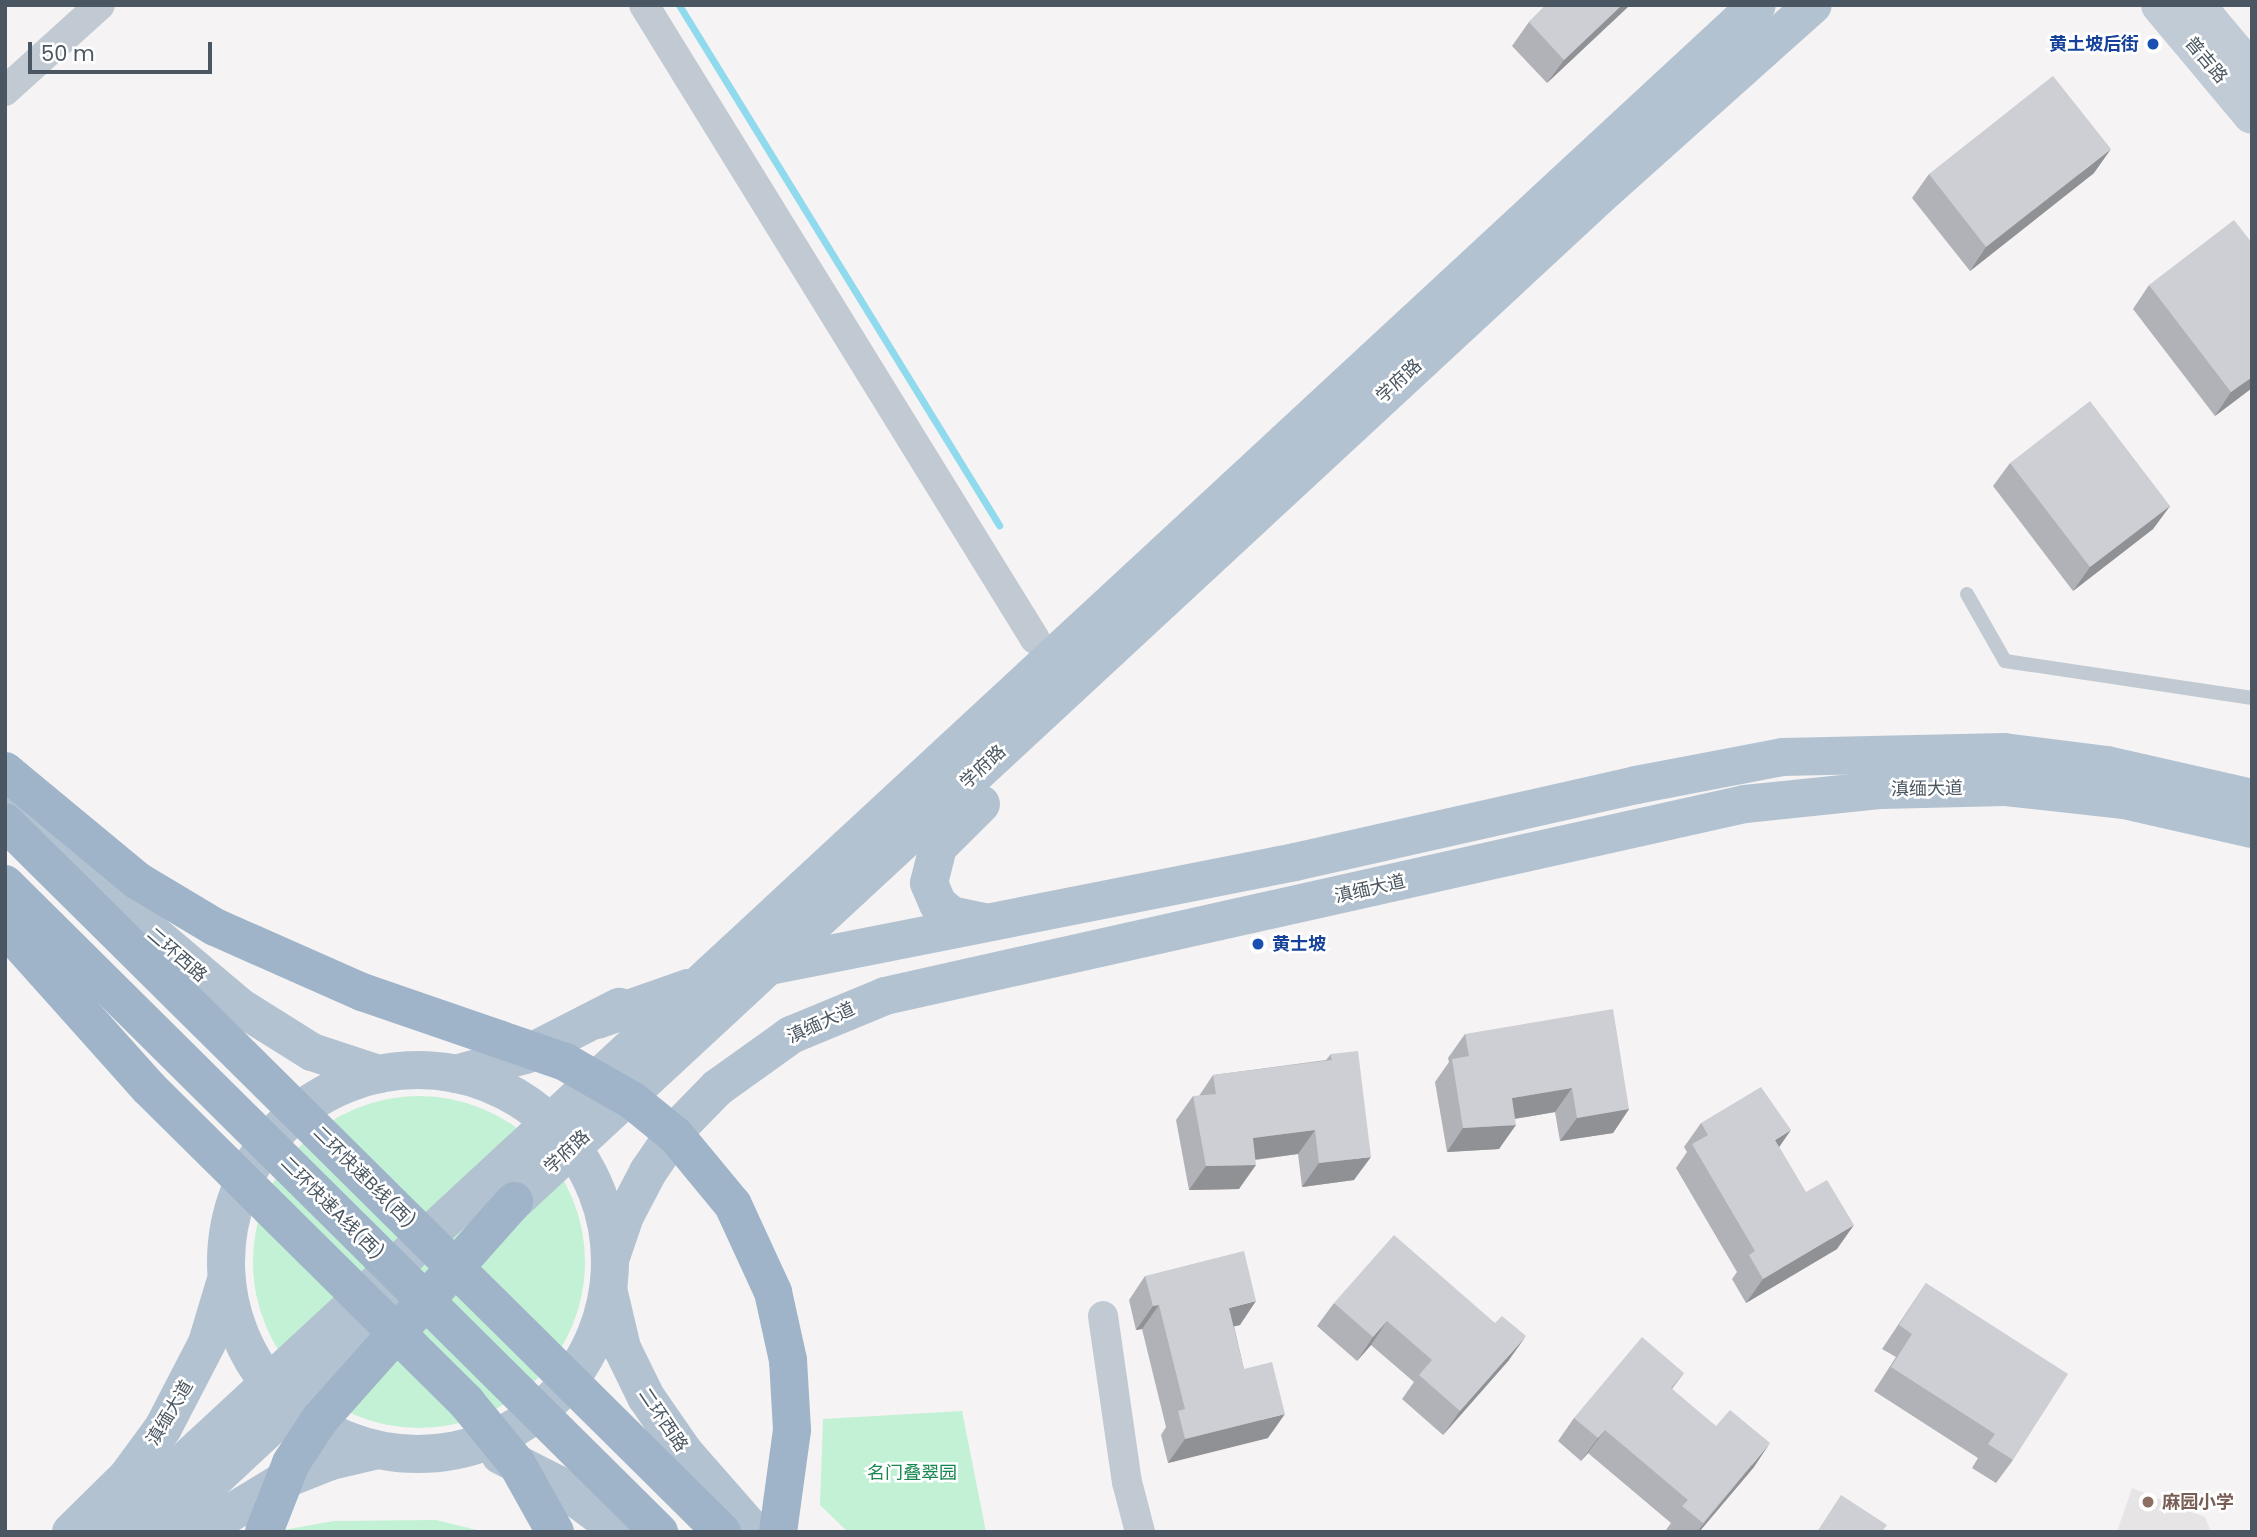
<!DOCTYPE html>
<meta charset="utf-8">
<style>
body{margin:0}
#map{position:relative;width:2257px;height:1537px;overflow:hidden;background:#f5f3f3;font-family:Poppins,"Noto Sans SC",sans-serif}
div>[style]{position:absolute}
.education>*{inset:0;background:#e6e4e5}
.green>*{inset:0;background:#c3f1d5}
.round{border-radius:50%}
.stream>*{height:7px;margin:-3.5px;padding:0 3.5px;transform-origin:3.5px;border-radius:3.5px;background:#90daee}
.service>*{height:14px;margin:-7px;padding:0 7px;transform-origin:7px;border-radius:7px;background:#c1cad2}
.minor>*{height:30px;margin:-15px;padding:0 15px;transform-origin:15px;border-radius:15px;background:#c1cad2}
.secondary>*{height:38px;margin:-19px;padding:0 19px;transform-origin:19px;border-radius:19px;background:#c1cbd6}
.primary>*{height:38px;margin:-19px;padding:0 19px;transform-origin:19px;border-radius:19px;background:#b3c2d1}
.primary>.ring{margin:-19px;padding:0;box-sizing:content-box;background:none;border:38px solid #b3c2d1;border-radius:50%}
.trunk>*{height:38px;margin:-19px;padding:0 19px;transform-origin:19px;border-radius:19px;background:#9fb4c9}
.wall>*{inset:0;background:#b0b2b7}
.shaded-wall>*{inset:0;background:#909195}
.building>*{inset:0;background:#cdcfd5}
.dots>*{width:19px;height:19px;translate:-50% -50%;box-sizing:border-box;border:4px solid #fff;border-radius:50%}
span{translate:-50% -50%;white-space:nowrap;text-align:center;line-height:1.15;-webkit-text-stroke:5px #fff;paint-order:stroke}
.transit-label{font-size:18px;color:#164399;font-weight:700}
.right{translate:-100% -50%;text-align:right}
.left{translate:0 -50%;text-align:left}
.street-label{font-size:18px;color:#4a5661}
.park-label{font-size:18px;color:#17864f}
.education-label{font-size:18px;color:#785e54;font-weight:700}
.frame{position:absolute;inset:0;border:7px solid #4a5661;pointer-events:none}
.scale{position:absolute;left:28px;top:42px;width:184px;height:32px;box-sizing:border-box;border:4px solid #4a5661;border-top:0;padding-left:9px;font-size:21px;line-height:24px;white-space:nowrap;color:#4a5661;-webkit-text-stroke:5px #fff;paint-order:stroke}
</style>
<div id="map">
<div class="education">
<i style="clip-path:polygon(2132px 1488px,2205px 1517px,2211px 1532px,2117px 1532px)"></i>
</div>
<div class="green">
<i class="round" style="left:253px;top:1096px;width:332px;height:332px"></i>
<i style="clip-path:polygon(962px 1411px,986px 1532px,848px 1532px,820px 1505px,823px 1419px)"></i>
<i style="clip-path:polygon(436px 1520px,485px 1532px,272px 1532px,334px 1521px)"></i>
</div>
<div class="stream">
<i style="left:679px;top:5px;width:611px;rotate:58.39deg"></i>
</div>
<div class="service">
<i style="left:1967px;top:594px;width:77px;rotate:60.4deg"></i>
<i style="left:2005px;top:661px;width:250px;rotate:8.5deg"></i>
</div>
<div class="minor">
<i style="left:644px;top:5px;width:745px;rotate:58.34deg"></i>
<i style="left:5px;top:91px;width:128px;rotate:-42.2deg"></i>
<i style="left:1103px;top:1316px;width:168px;rotate:81.8deg"></i>
<i style="left:1127px;top:1482px;width:52px;rotate:75.4deg"></i>
</div>
<div class="secondary">
<i style="left:2160px;top:5px;width:143px;rotate:50.1deg"></i>
<i style="left:2196px;top:5px;width:87px;rotate:50.1deg"></i>
</div>
<div class="primary">
<i style="left:5px;top:790px;width:184px;rotate:44.6deg"></i>
<i style="left:136px;top:919px;width:136px;rotate:40.2deg"></i>
<i style="left:240px;top:1007px;width:85px;rotate:32deg"></i>
<i style="left:312px;top:1052px;width:71px;rotate:18.2deg"></i>
<i style="left:981px;top:804px;width:61px;rotate:135deg"></i>
<i style="left:938px;top:847px;width:37px;rotate:104deg"></i>
<i style="left:929px;top:883px;width:23px;rotate:67deg"></i>
<i style="left:938px;top:904px;width:17px;rotate:40deg"></i>
<i style="left:951px;top:915px;width:35px;rotate:12deg"></i>
<i style="left:769px;top:966px;width:536px;rotate:-11.18deg"></i>
<i style="left:1295px;top:862px;width:350px;rotate:-12.7deg"></i>
<i style="left:1636px;top:785px;width:150px;rotate:-10.8deg"></i>
<i style="left:1783px;top:757px;width:221px;rotate:-1.3deg"></i>
<i style="left:2004px;top:752px;width:104px;rotate:7.2deg"></i>
<i style="left:2107px;top:765px;width:149px;rotate:12.8deg"></i>
<i style="left:597px;top:1020px;width:96px;rotate:-19.4deg"></i>
<i class="ring" style="left:226px;top:1070px;width:346px;height:346px"></i>
<i style="left:455px;top:1074px;width:73px;rotate:-15.2deg"></i>
<i style="left:525px;top:1055px;width:106px;rotate:-27.1deg"></i>
<i style="left:490px;top:1224px;width:1523px;rotate:-42.82deg"></i>
<i style="left:1607px;top:189px;width:276px;rotate:-41.8deg"></i>
<i style="left:610px;top:1260px;width:46px;rotate:-71.2deg"></i>
<i style="left:625px;top:1216px;width:50px;rotate:-62.4deg"></i>
<i style="left:648px;top:1172px;width:53px;rotate:-55.7deg"></i>
<i style="left:678px;top:1128px;width:56px;rotate:-45.7deg"></i>
<i style="left:717px;top:1088px;width:91px;rotate:-35.6deg"></i>
<i style="left:791px;top:1035px;width:102px;rotate:-22.5deg"></i>
<i style="left:885px;top:996px;width:881px;rotate:-12.59deg"></i>
<i style="left:1745px;top:804px;width:137px;rotate:-5.9deg"></i>
<i style="left:1881px;top:790px;width:125px;rotate:-1.4deg"></i>
<i style="left:2006px;top:787px;width:119px;rotate:6.3deg"></i>
<i style="left:2124px;top:800px;width:131px;rotate:12.8deg"></i>
<i style="left:609px;top:1293px;width:57px;rotate:76.7deg"></i>
<i style="left:622px;top:1348px;width:55px;rotate:63.9deg"></i>
<i style="left:646px;top:1397px;width:67px;rotate:55.4deg"></i>
<i style="left:684px;top:1452px;width:106px;rotate:48.8deg"></i>
<i style="left:500px;top:1455px;width:64px;rotate:27deg"></i>
<i style="left:557px;top:1484px;width:80px;rotate:36.9deg"></i>
<i style="left:71px;top:1532px;width:78px;rotate:-44.5deg"></i>
<i style="left:127px;top:1477px;width:61px;rotate:-53.7deg"></i>
<i style="left:163px;top:1428px;width:96px;rotate:-62.6deg"></i>
<i style="left:207px;top:1343px;width:63px;rotate:-73.3deg"></i>
<i style="left:108px;top:1532px;width:2247px;rotate:-42.8deg"></i>
<i style="left:157px;top:1532px;width:338px;rotate:-42.8deg"></i>
<i style="left:199px;top:1532px;width:104px;rotate:-31.2deg"></i>
<i style="left:288px;top:1478px;width:46px;rotate:-21.6deg"></i>
<i style="left:331px;top:1461px;width:48px;rotate:-13.2deg"></i>
</div>
<div class="trunk">
<i style="left:5px;top:771px;width:173px;rotate:39.6deg"></i>
<i style="left:138px;top:881px;width:90px;rotate:30.9deg"></i>
<i style="left:215px;top:927px;width:161px;rotate:23.9deg"></i>
<i style="left:362px;top:992px;width:215px;rotate:19deg"></i>
<i style="left:565px;top:1062px;width:78px;rotate:29.8deg"></i>
<i style="left:633px;top:1101px;width:55px;rotate:39.1deg"></i>
<i style="left:676px;top:1136px;width:89px;rotate:50.4deg"></i>
<i style="left:733px;top:1205px;width:96px;rotate:65.3deg"></i>
<i style="left:773px;top:1292px;width:70px;rotate:77.6deg"></i>
<i style="left:788px;top:1360px;width:70px;rotate:86.7deg"></i>
<i style="left:792px;top:1430px;width:103px;rotate:97.8deg"></i>
<i style="left:5px;top:822px;width:1009px;rotate:44.72deg"></i>
<i style="left:5px;top:884px;width:921px;rotate:44.74deg"></i>
<i style="left:5px;top:927px;width:216px;rotate:48.2deg"></i>
<i style="left:149px;top:1088px;width:448px;rotate:44.7deg"></i>
<i style="left:467px;top:1403px;width:79px;rotate:50.7deg"></i>
<i style="left:517px;top:1464px;width:78px;rotate:60.8deg"></i>
<i style="left:264px;top:1532px;width:74px;rotate:-68.6deg"></i>
<i style="left:291px;top:1463px;width:53px;rotate:-56.6deg"></i>
<i style="left:320px;top:1419px;width:292px;rotate:-48.3deg"></i>
</div>
<div class="wall">
<i style="clip-path:polygon(1546px 5px,1630px 5px,1547px 83px,1512px 46px,1529px 22px)"></i>
<i style="clip-path:polygon(2094px 173px,1970px 271px,1912px 198px,1929px 174px)"></i>
<i style="clip-path:polygon(2149px 285px,2252px 388px,2215px 416px,2133px 309px)"></i>
<i style="clip-path:polygon(2010px 463px,2170px 506px,2153px 529px,2073px 591px,1993px 486px)"></i>
<i style="clip-path:polygon(1465px 1034px,1629px 1109px,1613px 1133px,1560px 1141px,1555px 1112px,1515px 1119px,1499px 1149px,1447px 1152px,1435px 1082px,1449px 1062px,1448px 1058px)"></i>
<i style="clip-path:polygon(1331px 1054px,1354px 1180px,1302px 1187px,1298px 1154px,1255px 1160px,1239px 1189px,1189px 1190px,1176px 1120px,1193px 1096px,1199px 1096px,1213px 1075px,1326px 1060px)"></i>
<i style="clip-path:polygon(1701px 1123px,1779px 1147px,1837px 1249px,1746px 1303px,1732px 1279px,1737px 1272px,1676px 1168px,1687px 1152px,1684px 1147px)"></i>
<i style="clip-path:polygon(1145px 1276px,1240px 1325px,1234px 1326px,1244px 1369px,1268px 1438px,1168px 1463px,1161px 1435px,1166px 1427px,1142px 1329px,1136px 1330px,1129px 1300px)"></i>
<i style="clip-path:polygon(1926px 1283px,2013px 1460px,1996px 1483px,1972px 1468px,1978px 1458px,1874px 1391px,1896px 1357px,1882px 1349px)"></i>
<i style="clip-path:polygon(1334px 1303px,1509px 1360px,1443px 1435px,1402px 1399px,1414px 1382px,1371px 1345px,1357px 1361px,1317px 1326px)"></i>
<i style="clip-path:polygon(1684px 1373px,1672px 1389px,1754px 1467px,1699px 1532px,1668px 1532px,1666px 1530px,1671px 1523px,1588px 1453px,1581px 1461px,1558px 1441px,1574px 1418px)"></i>
</div>
<div class="shaded-wall">
<i style="clip-path:polygon(1622px 5px,1630px 5px,1547px 83px,1564px 60px)"></i>
<i style="clip-path:polygon(2111px 149px,2094px 173px,1970px 271px,1986px 247px)"></i>
<i style="clip-path:polygon(2252px 377px,2252px 388px,2215px 416px,2231px 392px)"></i>
<i style="clip-path:polygon(2170px 506px,2153px 529px,2073px 591px,2090px 567px)"></i>
<i style="clip-path:polygon(1572px 1088px,1555px 1112px,1495px 1122px,1512px 1098px)"></i>
<i style="clip-path:polygon(1629px 1109px,1613px 1133px,1560px 1141px,1577px 1118px)"></i>
<i style="clip-path:polygon(1516px 1125px,1499px 1149px,1447px 1152px,1463px 1128px)"></i>
<i style="clip-path:polygon(1315px 1130px,1298px 1154px,1236px 1162px,1253px 1138px)"></i>
<i style="clip-path:polygon(1791px 1130px,1775px 1153px,1775px 1140px)"></i>
<i style="clip-path:polygon(1371px 1157px,1354px 1180px,1302px 1187px,1319px 1163px)"></i>
<i style="clip-path:polygon(1256px 1165px,1239px 1189px,1189px 1190px,1206px 1166px)"></i>
<i style="clip-path:polygon(1854px 1225px,1837px 1249px,1746px 1303px,1763px 1279px)"></i>
<i style="clip-path:polygon(1256px 1301px,1240px 1325px,1212px 1332px,1229px 1308px)"></i>
<i style="clip-path:polygon(1159px 1305px,1142px 1329px,1136px 1330px,1153px 1306px)"></i>
<i style="clip-path:polygon(1387px 1321px,1371px 1345px,1357px 1361px,1373px 1337px)"></i>
<i style="clip-path:polygon(1526px 1336px,1509px 1360px,1443px 1435px,1460px 1411px)"></i>
<i style="clip-path:polygon(1285px 1414px,1268px 1438px,1168px 1463px,1185px 1439px)"></i>
<i style="clip-path:polygon(1605px 1430px,1588px 1453px,1581px 1461px,1598px 1438px)"></i>
<i style="clip-path:polygon(1770px 1443px,1754px 1467px,1699px 1532px,1697px 1532px)"></i>
</div>
<div class="building">
<i style="clip-path:polygon(1546px 5px,1622px 5px,1564px 60px,1529px 22px)"></i>
<i style="clip-path:polygon(2053px 76px,2111px 149px,1986px 247px,1929px 174px)"></i>
<i style="clip-path:polygon(2234px 220px,2252px 243px,2252px 377px,2231px 392px,2149px 285px)"></i>
<i style="clip-path:polygon(2090px 401px,2170px 506px,2090px 567px,2010px 463px)"></i>
<i style="clip-path:polygon(1613px 1009px,1629px 1109px,1577px 1118px,1572px 1088px,1512px 1098px,1516px 1125px,1463px 1128px,1452px 1059px,1469px 1056px,1465px 1034px)"></i>
<i style="clip-path:polygon(1358px 1051px,1371px 1157px,1319px 1163px,1315px 1130px,1253px 1138px,1256px 1165px,1206px 1166px,1193px 1096px,1216px 1094px,1213px 1075px,1332px 1060px,1331px 1054px)"></i>
<i style="clip-path:polygon(1761px 1087px,1791px 1130px,1775px 1140px,1806px 1192px,1827px 1180px,1854px 1225px,1763px 1279px,1749px 1255px,1755px 1251px,1692px 1144px,1708px 1135px,1701px 1123px)"></i>
<i style="clip-path:polygon(1394px 1235px,1495px 1323px,1502px 1316px,1526px 1336px,1460px 1411px,1419px 1375px,1432px 1360px,1387px 1321px,1373px 1337px,1334px 1303px)"></i>
<i style="clip-path:polygon(1244px 1251px,1256px 1301px,1229px 1308px,1244px 1369px,1272px 1362px,1285px 1414px,1185px 1439px,1178px 1411px,1185px 1409px,1159px 1305px,1153px 1306px,1145px 1276px)"></i>
<i style="clip-path:polygon(1926px 1283px,2068px 1374px,2013px 1460px,1988px 1444px,1995px 1434px,1891px 1367px,1912px 1334px,1899px 1325px)"></i>
<i style="clip-path:polygon(1642px 1337px,1684px 1373px,1671px 1388px,1716px 1426px,1730px 1410px,1770px 1443px,1703px 1523px,1682px 1506px,1688px 1500px,1605px 1430px,1598px 1438px,1574px 1418px)"></i>
<i style="clip-path:polygon(1841px 1495px,1887px 1525px,1882px 1532px,1817px 1532px)"></i>
</div>
<div class="dots">
<i style="left:2153px;top:44px;background:#1a4fb4"></i>
<i style="left:1258px;top:944px;background:#1a4fb4"></i>
<i style="left:2148px;top:1502px;background:#8d6e63"></i>
</div>
<div class="transit-label">
<span class="right" style="left:2139px;top:44px">黄土坡后街</span>
<span class="left" style="left:1272px;top:944px">黄士坡</span>
</div>
<div class="street-label">
<span style="left:2206px;top:60px;rotate:50deg">普吉路</span>
<span style="left:1399px;top:381px;rotate:-43deg">学府路</span>
<span style="left:983px;top:767px;rotate:-43deg">学府路</span>
<span style="left:1927px;top:789px;rotate:-1deg">滇缅大道</span>
<span style="left:1370px;top:889px;rotate:-13deg">滇缅大道</span>
<span style="left:177px;top:955px;rotate:41deg">二环西路</span>
<span style="left:821px;top:1023px;rotate:-25deg">滇缅大道</span>
<span style="left:567px;top:1152px;rotate:-43deg">学府路</span>
<span style="left:364px;top:1177px;rotate:45deg">二环快速B线(西)</span>
<span style="left:332px;top:1208px;rotate:45deg">二环快速A线(西)</span>
<span style="left:170px;top:1413px;rotate:-59deg">滇缅大道</span>
<span style="left:663px;top:1420px;rotate:56deg">二环西路</span>
</div>
<div class="park-label">
<span style="left:912px;top:1473px">名门叠翠园</span>
</div>
<div class="education-label">
<span class="left" style="left:2162px;top:1502px">麻园小学</span>
</div>
<div class="frame"></div>
<div class="scale">50 m</div>
</div>
